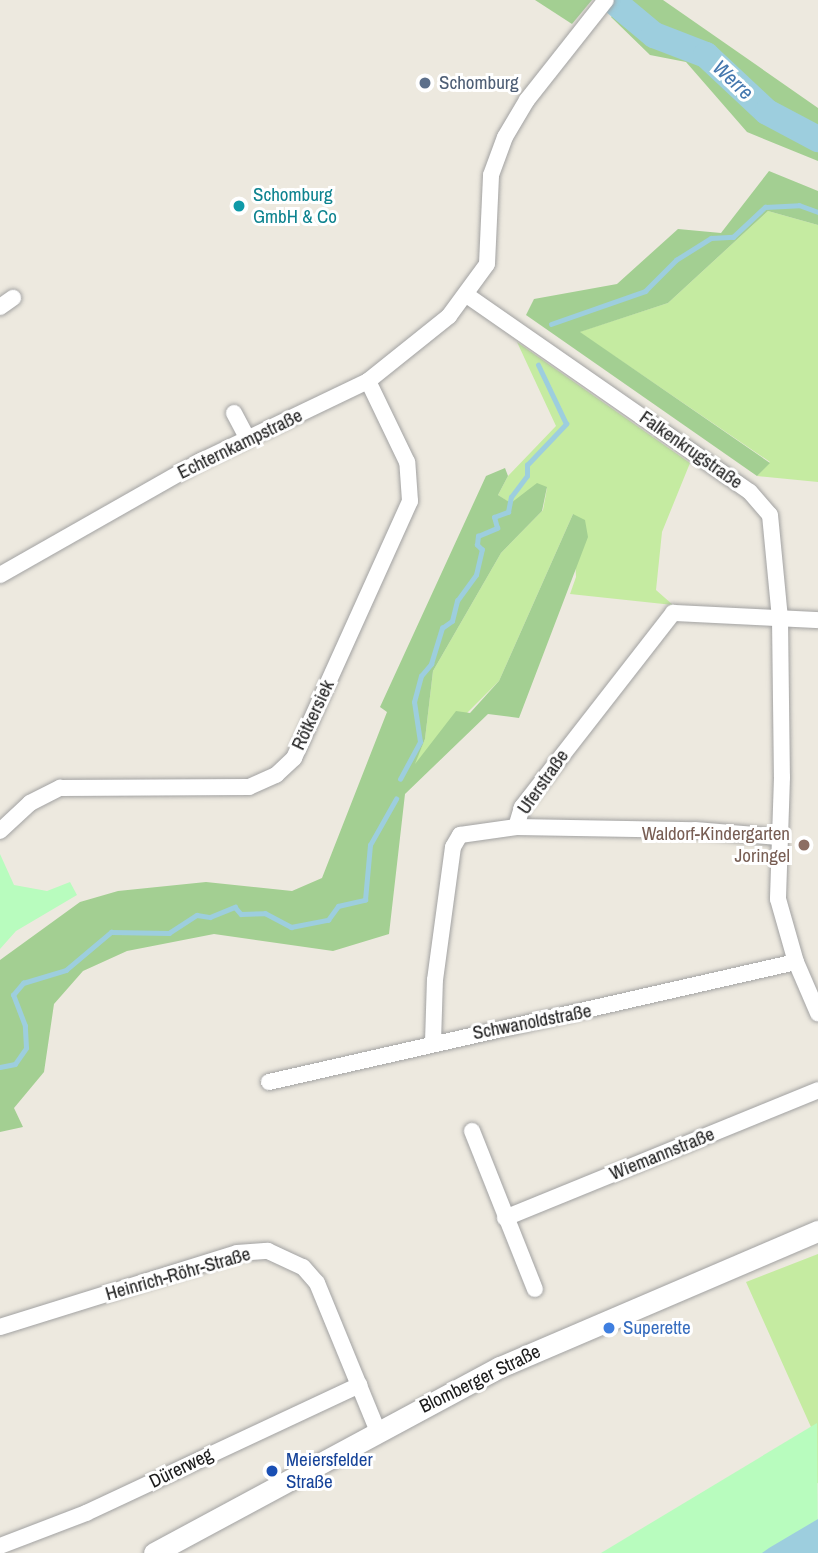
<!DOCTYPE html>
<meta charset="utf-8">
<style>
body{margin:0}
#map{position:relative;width:818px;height:1553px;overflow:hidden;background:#ede9df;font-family:"Archivo Narrow",sans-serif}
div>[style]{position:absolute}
.grass>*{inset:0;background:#c5eba1}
.forest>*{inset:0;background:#a3cf92}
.park>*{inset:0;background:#b8fcbe}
.water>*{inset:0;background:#9dcede}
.stream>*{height:4.5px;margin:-2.25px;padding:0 2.25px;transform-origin:2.25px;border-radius:2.25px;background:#9dcede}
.river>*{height:26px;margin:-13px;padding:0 13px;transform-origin:13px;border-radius:13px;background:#9dcede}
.roads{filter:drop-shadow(0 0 2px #a2a2a2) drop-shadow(0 0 2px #a2a2a2)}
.minor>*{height:16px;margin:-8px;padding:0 8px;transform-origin:8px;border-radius:8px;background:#fff}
.tertiary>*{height:21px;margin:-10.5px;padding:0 10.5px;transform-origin:10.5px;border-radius:10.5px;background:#fff}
.dots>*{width:19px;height:19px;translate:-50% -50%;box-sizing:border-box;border:4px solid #fff;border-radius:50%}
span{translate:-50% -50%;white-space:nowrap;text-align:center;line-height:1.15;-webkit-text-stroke:6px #fff;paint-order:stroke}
.service-label{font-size:19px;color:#4e5e75}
.left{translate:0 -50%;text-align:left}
.culture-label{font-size:19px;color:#0d838f}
.street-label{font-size:19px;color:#1b1b1b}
.education-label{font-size:19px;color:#785e54}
.right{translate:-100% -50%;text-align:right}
.shop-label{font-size:19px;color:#366cbe}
.transit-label{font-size:19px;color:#164399}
.water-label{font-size:21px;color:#4477ae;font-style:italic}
</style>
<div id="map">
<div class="grass">
<i style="clip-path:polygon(768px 211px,818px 225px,818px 482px,757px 476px,770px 462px,579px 332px,668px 303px)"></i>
<i style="clip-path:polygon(517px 342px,690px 463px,662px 532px,656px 590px,673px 605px,570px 594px,576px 577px,573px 514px,499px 681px,413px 767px,425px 739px,433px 671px,501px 553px,543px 510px,547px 488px,510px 503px,498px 495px,508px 476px,556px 426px)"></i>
<i style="clip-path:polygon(818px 1254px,818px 1483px,605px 1553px,815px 1436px,746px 1282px)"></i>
</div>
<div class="forest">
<i style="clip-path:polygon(535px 0,592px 0,572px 24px)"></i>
<i style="clip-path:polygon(625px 0,663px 0,818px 108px,818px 161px,747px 132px,686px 62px,650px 55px,611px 17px)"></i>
<i style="clip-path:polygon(769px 171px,818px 191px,818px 225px,768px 211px,668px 303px,580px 332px,770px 463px,757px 476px,526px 315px,534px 299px,617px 284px,678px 229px,721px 233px)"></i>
<i style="clip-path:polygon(505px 468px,508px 476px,498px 495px,511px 503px,537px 483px,547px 487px,542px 511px,501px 553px,433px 671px,425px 739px,415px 764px,456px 711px,470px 713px,499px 681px,573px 514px,585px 520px,588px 537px,519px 718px,488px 714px,405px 794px,389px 934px,333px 951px,214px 934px,127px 951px,83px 971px,54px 1004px,44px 1072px,14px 1108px,23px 1127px,0 1132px,0 960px,80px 902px,118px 891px,206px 882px,292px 891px,322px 878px,387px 712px,380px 707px,486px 476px)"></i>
</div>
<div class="park">
<i style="clip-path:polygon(0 854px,14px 885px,47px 891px,70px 882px,77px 895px,16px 931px,0 949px)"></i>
<i style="clip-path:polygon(817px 1423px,818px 1553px,601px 1553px)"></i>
</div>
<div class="water">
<i style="clip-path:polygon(818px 1519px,818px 1553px,762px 1553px,769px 1548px)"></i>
</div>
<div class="stream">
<i style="left:551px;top:324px;width:100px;rotate:-19.3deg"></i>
<i style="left:645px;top:291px;width:44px;rotate:-45deg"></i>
<i style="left:676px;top:260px;width:41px;rotate:-32.2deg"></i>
<i style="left:711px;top:238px;width:22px;rotate:-3deg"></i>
<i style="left:733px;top:237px;width:44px;rotate:-43.2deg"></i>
<i style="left:765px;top:207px;width:34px;rotate:-3deg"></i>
<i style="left:799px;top:205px;width:20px;rotate:20deg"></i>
<i style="left:400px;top:779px;width:42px;rotate:-61.6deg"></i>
<i style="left:420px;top:742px;width:40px;rotate:-98.5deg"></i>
<i style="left:414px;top:702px;width:27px;rotate:-75deg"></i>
<i style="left:421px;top:676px;width:16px;rotate:-50deg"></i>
<i style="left:431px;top:664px;width:38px;rotate:-73deg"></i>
<i style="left:442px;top:628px;width:12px;rotate:-35deg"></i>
<i style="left:452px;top:621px;width:21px;rotate:-76deg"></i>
<i style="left:457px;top:601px;width:32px;rotate:-54deg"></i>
<i style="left:476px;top:575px;width:26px;rotate:-77deg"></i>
<i style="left:482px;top:550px;width:7px;rotate:-135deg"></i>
<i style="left:477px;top:545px;width:9px;rotate:-84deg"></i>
<i style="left:478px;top:536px;width:21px;rotate:-23deg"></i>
<i style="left:497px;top:528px;width:11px;rotate:-105deg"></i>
<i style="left:494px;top:517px;width:15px;rotate:-20deg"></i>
<i style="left:508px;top:512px;width:15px;rotate:-79deg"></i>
<i style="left:511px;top:497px;width:26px;rotate:-53deg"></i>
<i style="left:527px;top:476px;width:11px;rotate:-90deg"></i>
<i style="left:527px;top:465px;width:57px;rotate:-46.4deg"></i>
<i style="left:566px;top:424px;width:65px;rotate:-115.4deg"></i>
<i style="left:0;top:1067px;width:15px;rotate:-11deg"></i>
<i style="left:15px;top:1064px;width:19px;rotate:-55deg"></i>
<i style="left:26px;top:1048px;width:22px;rotate:-93deg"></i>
<i style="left:25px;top:1026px;width:33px;rotate:-111deg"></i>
<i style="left:13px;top:995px;width:16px;rotate:-50deg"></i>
<i style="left:23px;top:983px;width:45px;rotate:-16.8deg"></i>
<i style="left:66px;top:970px;width:59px;rotate:-40.2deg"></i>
<i style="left:111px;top:932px;width:58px;rotate:1deg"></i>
<i style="left:169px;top:933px;width:33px;rotate:-33deg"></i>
<i style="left:197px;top:915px;width:13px;rotate:9deg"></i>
<i style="left:210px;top:917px;width:27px;rotate:-22deg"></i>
<i style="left:235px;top:907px;width:9px;rotate:49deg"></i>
<i style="left:241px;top:914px;width:24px;rotate:-2deg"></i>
<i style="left:265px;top:913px;width:30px;rotate:28deg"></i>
<i style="left:291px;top:927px;width:38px;rotate:-11deg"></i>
<i style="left:328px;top:920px;width:17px;rotate:-54deg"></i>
<i style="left:338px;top:906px;width:28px;rotate:-13deg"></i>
<i style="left:365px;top:900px;width:55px;rotate:-84.8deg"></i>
<i style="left:370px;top:845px;width:53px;rotate:-60.5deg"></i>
</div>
<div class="river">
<i style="left:612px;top:0;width:55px;rotate:39.8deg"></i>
<i style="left:654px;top:35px;width:56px;rotate:21deg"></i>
<i style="left:706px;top:55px;width:83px;rotate:43.1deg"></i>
<i style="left:767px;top:112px;width:58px;rotate:27.9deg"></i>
</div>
<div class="roads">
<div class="minor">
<i style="left:468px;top:296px;width:343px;rotate:34.8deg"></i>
<i style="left:750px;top:492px;width:30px;rotate:49deg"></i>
<i style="left:770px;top:515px;width:104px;rotate:84.5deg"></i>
<i style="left:780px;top:619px;width:158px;rotate:89.3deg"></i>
<i style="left:782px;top:777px;width:122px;rotate:91.9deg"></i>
<i style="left:778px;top:899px;width:66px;rotate:74.1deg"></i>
<i style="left:796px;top:962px;width:56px;rotate:66.7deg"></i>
<i style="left:0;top:307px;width:16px;rotate:-35deg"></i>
<i style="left:234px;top:413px;width:27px;rotate:62deg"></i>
<i style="left:0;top:575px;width:231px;rotate:-29.6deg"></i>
<i style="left:201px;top:461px;width:185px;rotate:-25.6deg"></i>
<i style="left:368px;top:381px;width:104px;rotate:-38.7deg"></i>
<i style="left:449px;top:316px;width:64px;rotate:-53.8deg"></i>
<i style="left:487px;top:264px;width:89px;rotate:-87.4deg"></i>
<i style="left:491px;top:175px;width:40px;rotate:-69.8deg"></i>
<i style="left:505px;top:137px;width:43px;rotate:-59.3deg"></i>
<i style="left:527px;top:100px;width:127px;rotate:-51.7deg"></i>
<i style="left:516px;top:827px;width:179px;rotate:1deg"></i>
<i style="left:695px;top:830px;width:84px;rotate:4.8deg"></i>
<i style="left:0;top:831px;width:41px;rotate:-43deg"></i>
<i style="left:30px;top:803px;width:34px;rotate:-27deg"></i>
<i style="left:60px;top:788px;width:189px;rotate:-0.3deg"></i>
<i style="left:249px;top:787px;width:30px;rotate:-24deg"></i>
<i style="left:276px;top:775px;width:25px;rotate:-43deg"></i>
<i style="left:294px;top:758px;width:282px;rotate:-65.7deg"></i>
<i style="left:410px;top:501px;width:39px;rotate:-94deg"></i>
<i style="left:407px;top:462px;width:90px;rotate:-115.7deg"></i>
<i style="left:433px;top:1042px;width:62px;rotate:-88.2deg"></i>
<i style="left:435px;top:980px;width:134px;rotate:-82.3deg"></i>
<i style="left:453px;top:847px;width:14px;rotate:-60deg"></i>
<i style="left:460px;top:835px;width:57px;rotate:-8.1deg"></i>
<i style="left:516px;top:827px;width:21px;rotate:-73deg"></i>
<i style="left:522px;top:807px;width:246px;rotate:-52.1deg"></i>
<i style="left:673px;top:613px;width:145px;rotate:2.8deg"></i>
<i style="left:269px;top:1082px;width:540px;rotate:-12.83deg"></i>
<i style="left:472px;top:1131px;width:170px;rotate:68.3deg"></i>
<i style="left:505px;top:1218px;width:338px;rotate:-22.2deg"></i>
<i style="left:0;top:1327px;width:248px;rotate:-17.3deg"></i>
<i style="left:237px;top:1253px;width:31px;rotate:-4deg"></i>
<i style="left:268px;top:1251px;width:38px;rotate:25deg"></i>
<i style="left:303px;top:1267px;width:21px;rotate:49deg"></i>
<i style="left:317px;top:1283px;width:158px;rotate:67.7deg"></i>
<i style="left:0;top:1546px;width:92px;rotate:-21deg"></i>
<i style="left:86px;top:1513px;width:302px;rotate:-25.1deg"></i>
</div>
<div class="tertiary">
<i style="left:154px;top:1553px;width:393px;rotate:-28.3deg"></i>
<i style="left:500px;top:1367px;width:346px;rotate:-23.2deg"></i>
</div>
</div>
<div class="dots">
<i style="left:425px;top:83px;background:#5c6f8a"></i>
<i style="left:239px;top:206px;background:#0f9aa8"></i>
<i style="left:804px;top:845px;background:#8d6e63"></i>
<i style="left:609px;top:1328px;background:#3f7fe0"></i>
<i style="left:272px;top:1471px;background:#1a4fb4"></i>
</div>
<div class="service-label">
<span class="left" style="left:439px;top:83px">Schomburg</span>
</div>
<div class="culture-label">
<span class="left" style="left:253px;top:206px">Schomburg<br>GmbH &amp; Co</span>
</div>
<div class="street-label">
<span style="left:240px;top:444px;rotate:-26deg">Echternkampstraße</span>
<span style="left:691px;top:450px;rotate:35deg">Falkenkrugstraße</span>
<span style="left:313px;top:715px;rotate:-65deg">Rötkersiek</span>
<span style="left:543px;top:782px;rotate:-55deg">Uferstraße</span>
<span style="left:532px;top:1022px;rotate:-11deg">Schwanoldstraße</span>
<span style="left:662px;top:1154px;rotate:-22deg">Wiemannstraße</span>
<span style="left:178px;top:1274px;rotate:-16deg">Heinrich-Röhr-Straße</span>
<span style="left:480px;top:1379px;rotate:-26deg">Blomberger Straße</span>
<span style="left:181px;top:1468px;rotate:-26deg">Dürerweg</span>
</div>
<div class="education-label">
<span class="right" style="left:790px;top:845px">Waldorf-Kindergarten<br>Joringel</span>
</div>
<div class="shop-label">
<span class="left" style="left:623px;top:1328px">Superette</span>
</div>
<div class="transit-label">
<span class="left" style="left:286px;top:1471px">Meiersfelder<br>Straße</span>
</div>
<div class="water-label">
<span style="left:733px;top:80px;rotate:43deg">Werre</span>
</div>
</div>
